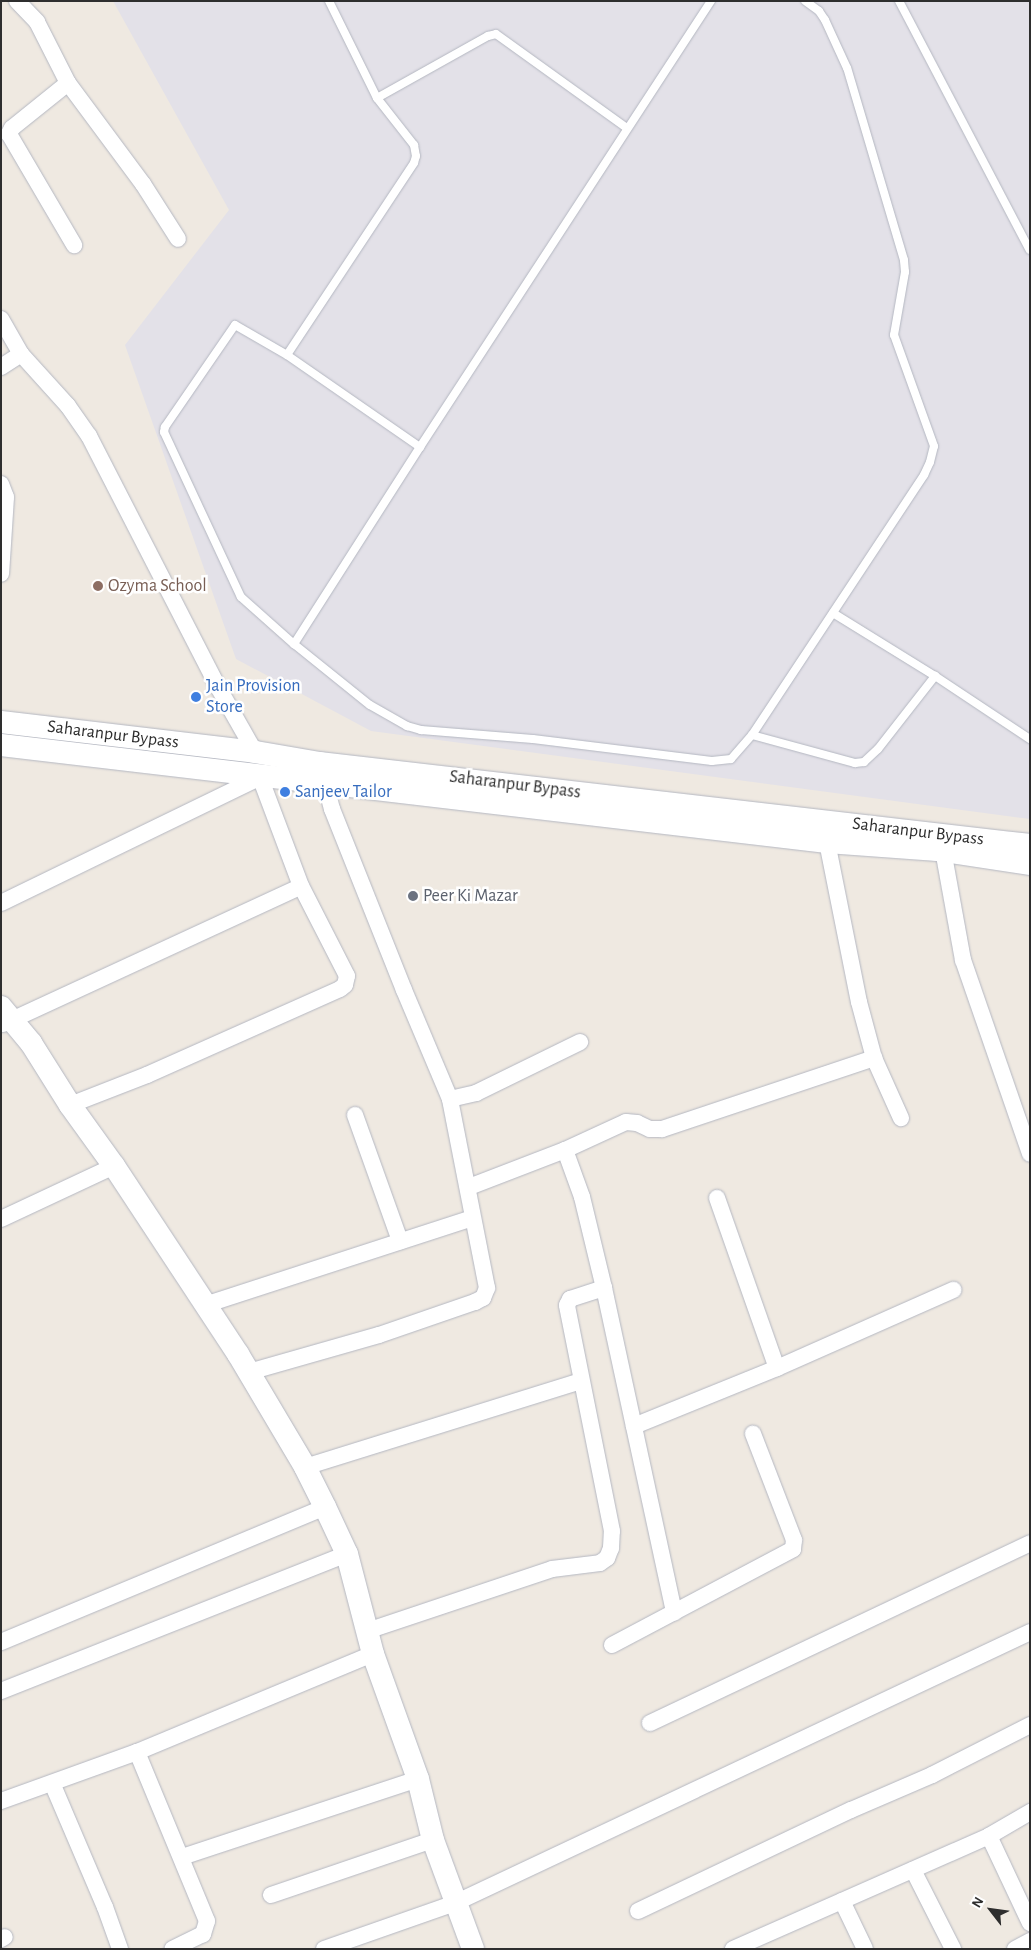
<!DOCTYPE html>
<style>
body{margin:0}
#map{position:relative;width:1031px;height:1950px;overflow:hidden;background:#efe9e1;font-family:"Alegreya Sans",sans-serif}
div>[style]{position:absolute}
.industrial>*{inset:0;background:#e3e1e8}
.roads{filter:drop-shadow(0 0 1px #b4b7c1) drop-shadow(0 0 1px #b4b7c1)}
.lane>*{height:8px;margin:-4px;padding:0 4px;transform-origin:4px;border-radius:4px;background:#fff}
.street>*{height:16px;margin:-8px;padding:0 8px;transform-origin:8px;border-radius:8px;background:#fff}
.secondary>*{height:22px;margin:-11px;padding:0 11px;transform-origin:11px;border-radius:11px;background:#fff}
.dots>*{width:14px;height:14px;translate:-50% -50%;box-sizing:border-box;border:2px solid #fff;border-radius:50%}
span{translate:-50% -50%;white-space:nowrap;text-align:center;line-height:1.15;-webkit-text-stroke:5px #fff;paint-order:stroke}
.education-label{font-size:18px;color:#785e54}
.left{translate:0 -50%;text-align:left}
.shop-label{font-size:18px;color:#366cbe}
.street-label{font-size:18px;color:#2e2e2e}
.worship-label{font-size:18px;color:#5b616d}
.frame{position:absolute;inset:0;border:2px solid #2e2e2e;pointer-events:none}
.north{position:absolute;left:966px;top:1885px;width:50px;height:50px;-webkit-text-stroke:4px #fff;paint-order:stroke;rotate:300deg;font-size:14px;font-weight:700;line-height:20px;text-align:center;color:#2e2e2e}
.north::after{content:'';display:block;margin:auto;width:18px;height:22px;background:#2e2e2e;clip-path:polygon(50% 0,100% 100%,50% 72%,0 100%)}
</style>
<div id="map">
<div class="industrial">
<i style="clip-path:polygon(113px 1px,1030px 1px,1030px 819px,371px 731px,236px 659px,125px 345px,229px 210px)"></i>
</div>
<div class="roads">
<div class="lane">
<i style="left:329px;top:1px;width:108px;rotate:63.7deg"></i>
<i style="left:377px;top:98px;width:60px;rotate:51.8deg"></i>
<i style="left:414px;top:145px;width:11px;rotate:80deg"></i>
<i style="left:416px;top:156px;width:7px;rotate:106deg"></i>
<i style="left:414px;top:163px;width:230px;rotate:123.5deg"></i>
<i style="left:287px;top:355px;width:162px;rotate:34.7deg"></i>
<i style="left:420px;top:447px;width:533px;rotate:-56.88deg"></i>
<i style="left:899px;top:1px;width:281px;rotate:62.3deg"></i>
<i style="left:377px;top:98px;width:127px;rotate:-29.2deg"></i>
<i style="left:488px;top:36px;width:8px;rotate:-14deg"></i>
<i style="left:496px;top:34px;width:161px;rotate:35.7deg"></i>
<i style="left:287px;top:355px;width:60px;rotate:-150deg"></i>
<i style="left:235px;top:325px;width:124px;rotate:124.5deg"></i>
<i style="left:165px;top:427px;width:5px;rotate:101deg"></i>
<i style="left:164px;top:432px;width:182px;rotate:65deg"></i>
<i style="left:241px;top:597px;width:71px;rotate:41.6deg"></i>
<i style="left:420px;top:447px;width:234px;rotate:122.6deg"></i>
<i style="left:294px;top:644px;width:97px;rotate:38.8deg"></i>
<i style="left:370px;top:705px;width:43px;rotate:29.6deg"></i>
<i style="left:407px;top:726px;width:15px;rotate:16deg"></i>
<i style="left:421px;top:730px;width:112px;rotate:4.6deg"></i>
<i style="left:533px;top:739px;width:180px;rotate:7deg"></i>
<i style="left:712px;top:761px;width:19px;rotate:-6deg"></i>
<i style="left:731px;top:759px;width:32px;rotate:-49deg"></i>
<i style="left:752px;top:735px;width:312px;rotate:-56.5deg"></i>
<i style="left:924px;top:475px;width:14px;rotate:-65deg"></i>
<i style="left:930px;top:462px;width:16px;rotate:-76deg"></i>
<i style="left:934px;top:446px;width:118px;rotate:-109.8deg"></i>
<i style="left:894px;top:335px;width:64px;rotate:-80.1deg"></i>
<i style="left:905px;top:272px;width:12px;rotate:-95deg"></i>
<i style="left:904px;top:260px;width:200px;rotate:-106.5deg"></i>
<i style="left:847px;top:68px;width:53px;rotate:-114.6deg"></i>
<i style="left:825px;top:20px;width:11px;rotate:-124deg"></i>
<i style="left:819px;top:11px;width:17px;rotate:-144deg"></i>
<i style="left:833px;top:613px;width:120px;rotate:31.7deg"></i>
<i style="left:935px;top:676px;width:114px;rotate:33.6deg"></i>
<i style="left:752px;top:735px;width:107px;rotate:15.2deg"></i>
<i style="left:855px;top:763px;width:9px;rotate:-6deg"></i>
<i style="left:864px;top:762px;width:19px;rotate:-43deg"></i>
<i style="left:878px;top:749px;width:93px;rotate:-52deg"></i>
</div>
<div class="street">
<i style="left:17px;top:1px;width:29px;rotate:46deg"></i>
<i style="left:37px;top:22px;width:68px;rotate:63.1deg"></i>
<i style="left:68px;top:83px;width:126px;rotate:53.4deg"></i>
<i style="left:143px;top:184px;width:65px;rotate:57.5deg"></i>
<i style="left:68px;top:83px;width:72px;rotate:141.2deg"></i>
<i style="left:12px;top:128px;width:7px;rotate:117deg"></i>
<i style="left:9px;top:134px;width:129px;rotate:59.6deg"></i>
<i style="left:1px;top:319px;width:40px;rotate:60.3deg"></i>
<i style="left:21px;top:354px;width:70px;rotate:47.9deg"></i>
<i style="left:68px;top:406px;width:37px;rotate:55deg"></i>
<i style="left:89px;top:436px;width:282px;rotate:62.8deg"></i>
<i style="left:218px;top:687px;width:75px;rotate:60.4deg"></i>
<i style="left:1px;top:367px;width:24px;rotate:-33deg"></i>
<i style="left:1px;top:484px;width:14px;rotate:69deg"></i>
<i style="left:6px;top:497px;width:77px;rotate:93.7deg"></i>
<i style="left:827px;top:842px;width:163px;rotate:78.7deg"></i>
<i style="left:859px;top:1002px;width:58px;rotate:75deg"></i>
<i style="left:874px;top:1058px;width:66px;rotate:65.8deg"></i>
<i style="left:943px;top:850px;width:112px;rotate:79.7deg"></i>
<i style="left:963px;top:960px;width:205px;rotate:70.9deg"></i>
<i style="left:1px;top:903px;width:288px;rotate:-25.9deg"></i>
<i style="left:260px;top:777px;width:116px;rotate:69.4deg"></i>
<i style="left:301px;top:886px;width:101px;rotate:62.9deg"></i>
<i style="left:347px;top:976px;width:9px;rotate:103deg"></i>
<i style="left:345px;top:985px;width:6px;rotate:141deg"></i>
<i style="left:340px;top:989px;width:211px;rotate:156deg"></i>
<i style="left:147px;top:1075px;width:83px;rotate:158.7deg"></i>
<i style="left:3px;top:1024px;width:328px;rotate:-24.8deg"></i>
<i style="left:450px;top:1099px;width:27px;rotate:-13deg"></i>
<i style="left:476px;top:1093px;width:116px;rotate:-26.1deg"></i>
<i style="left:355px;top:1115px;width:134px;rotate:70.3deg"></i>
<i style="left:565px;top:1150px;width:50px;rotate:70.1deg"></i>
<i style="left:582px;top:1197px;width:94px;rotate:76.4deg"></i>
<i style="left:604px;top:1288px;width:332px;rotate:77.8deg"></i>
<i style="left:469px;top:1187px;width:103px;rotate:-21.1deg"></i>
<i style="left:565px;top:1150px;width:67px;rotate:-24.7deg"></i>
<i style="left:626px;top:1122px;width:11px;rotate:5deg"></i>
<i style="left:637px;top:1123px;width:14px;rotate:25deg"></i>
<i style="left:650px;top:1129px;width:12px"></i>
<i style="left:662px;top:1129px;width:224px;rotate:-18.5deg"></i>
<i style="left:717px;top:1198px;width:180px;rotate:70.6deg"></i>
<i style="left:1px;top:1219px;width:125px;rotate:-25.1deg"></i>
<i style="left:205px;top:1305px;width:281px;rotate:-18deg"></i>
<i style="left:249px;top:1372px;width:135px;rotate:-15.9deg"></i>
<i style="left:379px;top:1335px;width:102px;rotate:-19deg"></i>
<i style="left:475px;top:1302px;width:9px;rotate:-27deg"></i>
<i style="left:483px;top:1298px;width:11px;rotate:-68deg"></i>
<i style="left:487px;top:1288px;width:193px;rotate:-101.1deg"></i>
<i style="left:450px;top:1099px;width:118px;rotate:-112.9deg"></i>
<i style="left:404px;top:990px;width:195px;rotate:-111.7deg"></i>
<i style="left:332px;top:809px;width:28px;rotate:-105deg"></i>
<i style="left:634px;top:1426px;width:154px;rotate:-22.1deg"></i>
<i style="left:777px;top:1368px;width:193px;rotate:-23.9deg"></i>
<i style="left:305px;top:1467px;width:289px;rotate:-17.3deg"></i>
<i style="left:367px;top:1631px;width:195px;rotate:-18.5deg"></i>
<i style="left:552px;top:1569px;width:48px;rotate:-7.1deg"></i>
<i style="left:600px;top:1563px;width:9px;rotate:-36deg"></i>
<i style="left:607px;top:1558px;width:11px;rotate:-68deg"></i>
<i style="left:611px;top:1548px;width:17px;rotate:-87deg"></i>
<i style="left:612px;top:1531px;width:230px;rotate:-101.3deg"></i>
<i style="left:567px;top:1305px;width:7px;rotate:-63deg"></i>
<i style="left:570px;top:1299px;width:36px;rotate:-18deg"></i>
<i style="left:1px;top:1642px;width:351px;rotate:-22.6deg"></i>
<i style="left:612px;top:1645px;width:205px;rotate:-27.9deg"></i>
<i style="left:793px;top:1549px;width:9px;rotate:-84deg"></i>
<i style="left:794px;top:1540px;width:114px;rotate:-111.1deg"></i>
<i style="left:1px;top:1691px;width:372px;rotate:-21.6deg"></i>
<i style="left:650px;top:1723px;width:420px;rotate:-25.3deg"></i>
<i style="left:137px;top:1752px;width:183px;rotate:67.5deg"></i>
<i style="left:207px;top:1921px;width:14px;rotate:107deg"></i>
<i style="left:203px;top:1934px;width:34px;rotate:154deg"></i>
<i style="left:52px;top:1783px;width:135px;rotate:66.9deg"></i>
<i style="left:105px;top:1907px;width:45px;rotate:70.3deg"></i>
<i style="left:1px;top:1801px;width:145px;rotate:-19.8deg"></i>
<i style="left:137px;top:1752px;width:256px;rotate:-22.6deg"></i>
<i style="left:989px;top:1836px;width:96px;rotate:64.8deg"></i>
<i style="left:182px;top:1857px;width:249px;rotate:-18.3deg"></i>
<i style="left:913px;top:1870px;width:89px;rotate:63.1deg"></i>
<i style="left:271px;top:1895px;width:171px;rotate:-18.8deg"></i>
<i style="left:842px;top:1901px;width:53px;rotate:64.4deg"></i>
<i style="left:638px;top:1911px;width:236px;rotate:-25.4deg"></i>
<i style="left:851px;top:1810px;width:88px;rotate:-23.4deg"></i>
<i style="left:932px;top:1775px;width:110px;rotate:-27deg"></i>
<i style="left:1px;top:1939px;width:4px;rotate:-27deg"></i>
<i style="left:324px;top:1949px;width:139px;rotate:-19.3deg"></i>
<i style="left:455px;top:1903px;width:636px;rotate:-25.23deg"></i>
<i style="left:733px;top:1949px;width:280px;rotate:-23.8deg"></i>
<i style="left:989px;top:1836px;width:48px;rotate:-30.3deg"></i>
<i style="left:1015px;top:1949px;width:17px;rotate:-28deg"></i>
</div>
<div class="secondary">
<i style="left:1px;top:722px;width:256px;rotate:6.7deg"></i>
<i style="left:255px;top:752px;width:65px;rotate:9.8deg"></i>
<i style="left:319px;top:763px;width:716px;rotate:6.58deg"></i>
<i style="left:1px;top:745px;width:832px;rotate:6.7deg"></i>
<i style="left:827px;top:842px;width:111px;rotate:4.1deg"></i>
<i style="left:938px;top:850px;width:93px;rotate:8.7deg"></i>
<i style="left:1px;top:1007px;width:47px;rotate:50.2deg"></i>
<i style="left:31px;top:1043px;width:73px;rotate:57.8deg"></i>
<i style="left:70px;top:1105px;width:75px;rotate:54.2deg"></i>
<i style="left:114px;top:1166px;width:225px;rotate:56.6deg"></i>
<i style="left:238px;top:1354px;width:131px;rotate:59.3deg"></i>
<i style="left:305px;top:1467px;width:45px;rotate:63.4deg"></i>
<i style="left:325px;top:1507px;width:52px;rotate:64.9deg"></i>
<i style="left:347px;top:1554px;width:103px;rotate:75.4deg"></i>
<i style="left:373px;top:1654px;width:133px;rotate:70.2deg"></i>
<i style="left:418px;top:1779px;width:63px;rotate:76.2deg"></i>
<i style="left:433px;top:1840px;width:116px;rotate:69.8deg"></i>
</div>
</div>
<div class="dots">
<i style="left:98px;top:586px;background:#8d6e63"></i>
<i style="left:196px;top:697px;background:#3f7fe0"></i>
<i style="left:285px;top:792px;background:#3f7fe0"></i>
<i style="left:413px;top:896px;background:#6b7280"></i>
</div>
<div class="education-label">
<span class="left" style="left:108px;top:586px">Ozyma School</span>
</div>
<div class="shop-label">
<span class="left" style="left:206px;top:697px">Jain Provision<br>Store</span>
<span class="left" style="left:295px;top:792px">Sanjeev Tailor</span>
</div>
<div class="street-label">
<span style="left:113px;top:735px;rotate:7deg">Saharanpur Bypass</span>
<span style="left:515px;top:785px;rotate:7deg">Saharanpur Bypass</span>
<span style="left:918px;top:832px;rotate:7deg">Saharanpur Bypass</span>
</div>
<div class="worship-label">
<span class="left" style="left:423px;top:896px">Peer Ki Mazar</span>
</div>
<div class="frame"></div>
<div class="north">N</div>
</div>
